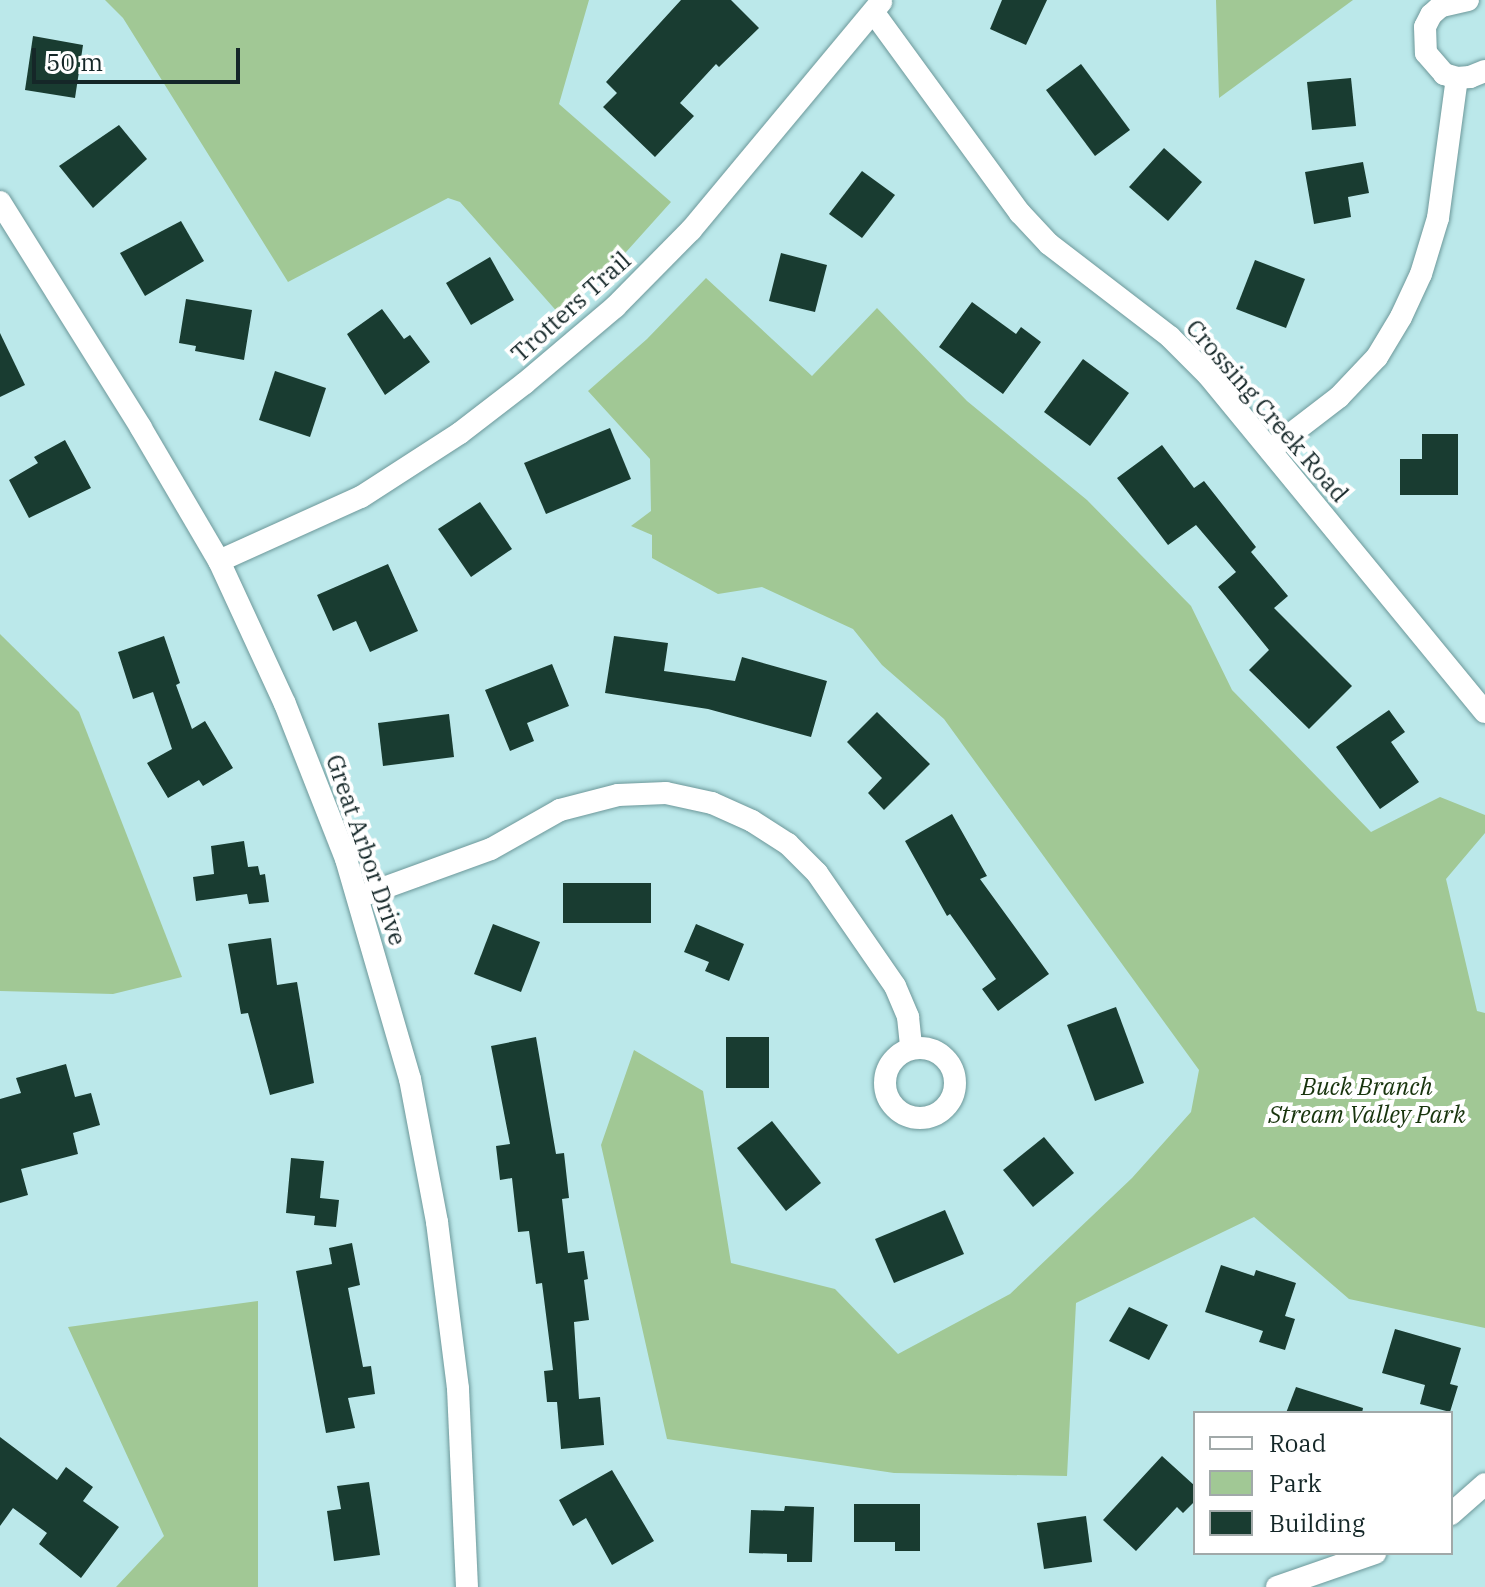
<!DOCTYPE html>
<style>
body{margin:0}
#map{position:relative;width:1485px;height:1587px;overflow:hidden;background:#bbe8ea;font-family:"IBM Plex Serif",serif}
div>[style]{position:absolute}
.green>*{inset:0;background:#a1c895}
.building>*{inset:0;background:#193c31}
.roads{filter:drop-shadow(0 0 2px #6d989a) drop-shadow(0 0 2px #6d989a)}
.minor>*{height:22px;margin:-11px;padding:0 11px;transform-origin:11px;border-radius:11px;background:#fff}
.minor>.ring{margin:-11px;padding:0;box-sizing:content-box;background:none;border:22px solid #fff;border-radius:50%}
span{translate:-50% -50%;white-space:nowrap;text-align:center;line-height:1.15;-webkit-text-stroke:8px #fff;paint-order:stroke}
.street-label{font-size:24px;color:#152728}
.park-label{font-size:24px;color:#18340d;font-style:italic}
.legend{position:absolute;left:1193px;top:1411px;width:260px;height:144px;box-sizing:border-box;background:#fff;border:2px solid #a1a9a9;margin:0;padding:10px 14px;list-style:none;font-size:24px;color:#152728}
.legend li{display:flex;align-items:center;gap:16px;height:40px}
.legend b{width:40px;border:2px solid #a1a9a9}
.scale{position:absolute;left:32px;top:48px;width:208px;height:36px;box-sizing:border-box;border:4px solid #152728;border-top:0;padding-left:10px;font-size:24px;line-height:28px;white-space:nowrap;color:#152728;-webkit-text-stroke:6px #fff;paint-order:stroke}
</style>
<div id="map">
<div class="green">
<i style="clip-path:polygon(105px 0,589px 0,559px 104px,671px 202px,618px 261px,560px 315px,460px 202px,448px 198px,288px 282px,123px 18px)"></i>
<i style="clip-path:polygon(1216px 0,1353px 0,1219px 98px)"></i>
<i style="clip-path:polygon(706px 278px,812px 376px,877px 308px,967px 401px,1087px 500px,1191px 606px,1232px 690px,1371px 832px,1440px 797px,1485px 815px,1485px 833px,1446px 879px,1477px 1011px,1485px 1013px,1485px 1328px,1349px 1299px,1254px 1217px,1076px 1303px,1067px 1476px,894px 1473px,667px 1439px,601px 1145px,634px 1050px,703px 1091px,731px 1263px,835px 1289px,898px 1354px,1010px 1294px,1132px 1178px,1191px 1112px,1199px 1070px,944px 719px,882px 665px,853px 629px,762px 587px,718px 594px,652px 558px,652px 535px,631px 526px,651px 511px,650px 459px,588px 391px,647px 339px)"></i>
<i style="clip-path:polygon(0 634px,79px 712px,182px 977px,113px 994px,0 991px)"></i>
<i style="clip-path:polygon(258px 1301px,258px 1587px,116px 1587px,164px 1536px,68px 1327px)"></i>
</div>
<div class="building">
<i style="clip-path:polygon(681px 0,731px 0,759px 28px,719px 67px,716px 64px,680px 103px,694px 116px,655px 157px,603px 107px,617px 93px,606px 82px)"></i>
<i style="clip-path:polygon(1002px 0,1047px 0,1026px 45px,990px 29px)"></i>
<i style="clip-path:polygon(33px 36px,83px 45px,75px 98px,25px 90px)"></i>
<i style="clip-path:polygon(1081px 64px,1130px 130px,1095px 156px,1046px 90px)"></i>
<i style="clip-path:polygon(1351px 78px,1356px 126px,1312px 130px,1307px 82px)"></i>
<i style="clip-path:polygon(119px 125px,147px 159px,93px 208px,59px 166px)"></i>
<i style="clip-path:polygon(1164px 148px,1202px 182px,1168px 221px,1129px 187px)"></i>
<i style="clip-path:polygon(1363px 162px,1369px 193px,1348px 197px,1351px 217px,1314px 224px,1305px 172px)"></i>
<i style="clip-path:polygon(862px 171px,895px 195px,862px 238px,829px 214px)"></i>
<i style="clip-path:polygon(181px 221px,204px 261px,145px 296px,120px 253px)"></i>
<i style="clip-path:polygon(781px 253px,827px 265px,815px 312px,769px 301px)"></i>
<i style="clip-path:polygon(490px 257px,514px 300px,471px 325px,446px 283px)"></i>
<i style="clip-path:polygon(1255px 260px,1305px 279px,1286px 328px,1236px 309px)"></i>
<i style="clip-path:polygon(186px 299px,252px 310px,244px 360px,195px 351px,196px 346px,179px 343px)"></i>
<i style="clip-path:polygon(972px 302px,1016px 334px,1021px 327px,1041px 342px,1003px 394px,939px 347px)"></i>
<i style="clip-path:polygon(382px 309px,404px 339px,410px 335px,430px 362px,385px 395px,347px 334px)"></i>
<i style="clip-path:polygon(0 333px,25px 385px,0 397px)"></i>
<i style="clip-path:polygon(1083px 359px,1129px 393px,1090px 446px,1044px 412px)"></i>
<i style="clip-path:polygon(275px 371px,326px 388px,310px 437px,259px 420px)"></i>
<i style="clip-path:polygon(610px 428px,631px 479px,546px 514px,524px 463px)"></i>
<i style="clip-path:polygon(1422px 434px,1458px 434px,1458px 495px,1400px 495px,1400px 459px,1422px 459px)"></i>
<i style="clip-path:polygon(65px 440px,91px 488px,29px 518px,9px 480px,38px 463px,34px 457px)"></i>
<i style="clip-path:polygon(1162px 445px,1194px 488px,1204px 481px,1256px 547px,1251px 552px,1288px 596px,1274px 608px,1352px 686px,1309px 729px,1249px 670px,1269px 650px,1218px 587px,1236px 572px,1196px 525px,1168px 545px,1117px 478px)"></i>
<i style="clip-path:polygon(480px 502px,512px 549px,471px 577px,438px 529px)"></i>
<i style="clip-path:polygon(388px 564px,418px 631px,370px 652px,356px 621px,333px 631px,317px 595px)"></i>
<i style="clip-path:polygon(164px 636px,180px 683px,176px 685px,192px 729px,205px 721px,233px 768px,203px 786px,199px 780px,168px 798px,147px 763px,172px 749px,153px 692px,133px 699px,118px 652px)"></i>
<i style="clip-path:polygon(614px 636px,668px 643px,664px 671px,735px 681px,742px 657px,827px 681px,811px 737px,708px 709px,605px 693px)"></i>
<i style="clip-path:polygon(552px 664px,569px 706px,527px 723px,534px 741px,510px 751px,485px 690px)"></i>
<i style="clip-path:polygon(1389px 710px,1405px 732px,1391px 742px,1419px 782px,1380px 809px,1336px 747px)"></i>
<i style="clip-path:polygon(877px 712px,930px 764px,884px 810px,868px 793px,882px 778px,847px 742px)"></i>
<i style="clip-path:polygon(449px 714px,454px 757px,383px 766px,378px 723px)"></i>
<i style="clip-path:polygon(952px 814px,987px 876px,980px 879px,1049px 974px,998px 1011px,982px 989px,996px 979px,950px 914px,947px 916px,905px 841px)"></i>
<i style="clip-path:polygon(244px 841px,248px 867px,258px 866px,260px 875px,265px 874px,269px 902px,249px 904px,247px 894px,196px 901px,193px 877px,214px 874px,211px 846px)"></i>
<i style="clip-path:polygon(563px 883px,651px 883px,651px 923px,563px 923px)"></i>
<i style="clip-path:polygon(493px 924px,540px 942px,521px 992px,474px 974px)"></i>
<i style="clip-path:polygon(696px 924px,744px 944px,729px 981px,705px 971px,709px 962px,684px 952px)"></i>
<i style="clip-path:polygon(271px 938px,277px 985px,297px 982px,314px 1083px,270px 1095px,248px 1013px,241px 1014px,228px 944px)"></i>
<i style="clip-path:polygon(1116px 1007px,1144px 1083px,1095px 1101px,1067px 1025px)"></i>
<i style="clip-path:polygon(536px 1037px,556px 1154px,564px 1153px,569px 1198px,562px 1199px,568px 1253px,584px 1251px,588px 1279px,584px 1280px,589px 1320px,574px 1322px,579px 1399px,600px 1397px,604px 1445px,561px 1449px,557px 1402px,547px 1402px,544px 1371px,553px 1370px,542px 1283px,536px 1284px,529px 1231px,518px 1232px,512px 1178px,500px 1180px,496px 1146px,510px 1144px,491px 1046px)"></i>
<i style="clip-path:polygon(726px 1037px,769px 1037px,769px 1088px,726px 1088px)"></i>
<i style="clip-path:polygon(66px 1064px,75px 1097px,91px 1093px,100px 1125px,73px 1133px,78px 1154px,21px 1169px,28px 1195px,0 1203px,0 1099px,21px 1093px,16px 1078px)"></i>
<i style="clip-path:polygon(772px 1121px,821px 1183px,786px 1211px,737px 1148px)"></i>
<i style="clip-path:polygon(1044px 1137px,1074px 1173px,1033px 1207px,1003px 1170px)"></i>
<i style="clip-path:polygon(291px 1158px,324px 1161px,320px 1198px,339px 1200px,336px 1227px,314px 1225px,315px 1216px,286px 1213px)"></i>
<i style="clip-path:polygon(945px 1210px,964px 1254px,894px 1283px,875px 1239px)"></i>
<i style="clip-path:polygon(352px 1243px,360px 1285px,348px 1288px,363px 1367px,371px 1366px,375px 1394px,348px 1398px,355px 1428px,326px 1433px,296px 1271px,332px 1264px,329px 1248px)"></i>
<i style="clip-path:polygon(1221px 1265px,1254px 1276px,1256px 1270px,1296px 1283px,1285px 1316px,1295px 1319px,1285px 1350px,1259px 1342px,1263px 1331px,1205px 1312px)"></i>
<i style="clip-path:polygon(1129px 1307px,1168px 1325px,1149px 1360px,1109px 1341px)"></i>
<i style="clip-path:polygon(1395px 1329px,1461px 1348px,1450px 1384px,1458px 1386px,1450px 1412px,1420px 1404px,1425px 1385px,1382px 1373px)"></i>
<i style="clip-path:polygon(1296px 1387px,1363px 1408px,1362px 1413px,1286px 1413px)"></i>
<i style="clip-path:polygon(0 1437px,57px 1480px,66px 1467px,93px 1487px,83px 1501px,119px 1527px,81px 1578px,39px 1544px,47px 1533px,13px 1508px,0 1526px)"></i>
<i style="clip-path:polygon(1162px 1456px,1195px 1486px,1195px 1501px,1183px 1513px,1177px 1507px,1136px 1551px,1103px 1520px)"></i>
<i style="clip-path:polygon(612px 1470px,654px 1541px,612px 1565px,586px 1518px,573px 1526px,559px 1500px)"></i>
<i style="clip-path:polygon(369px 1482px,380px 1555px,334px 1561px,327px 1511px,341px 1509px,337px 1486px)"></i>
<i style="clip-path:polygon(854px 1504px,920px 1504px,920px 1551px,895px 1551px,895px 1542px,854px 1542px)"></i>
<i style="clip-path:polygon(785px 1506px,814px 1507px,812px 1562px,787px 1562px,787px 1554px,749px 1553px,751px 1510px,784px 1511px)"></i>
<i style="clip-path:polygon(1086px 1516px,1092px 1562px,1044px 1569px,1037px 1523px)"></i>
</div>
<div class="roads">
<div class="minor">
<i style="left:1468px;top:0;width:28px;rotate:167deg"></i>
<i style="left:1441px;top:6px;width:13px;rotate:138deg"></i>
<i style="left:1431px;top:15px;width:13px;rotate:117deg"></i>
<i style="left:1425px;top:27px;width:26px;rotate:88deg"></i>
<i style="left:1426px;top:53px;width:28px;rotate:49deg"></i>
<i style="left:1444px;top:74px;width:14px;rotate:17deg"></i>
<i style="left:1457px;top:78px;width:13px;rotate:-4deg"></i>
<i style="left:1470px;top:77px;width:16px;rotate:-22deg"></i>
<i style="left:874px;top:13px;width:248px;rotate:53.9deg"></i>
<i style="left:1020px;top:213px;width:42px;rotate:46.9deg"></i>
<i style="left:1049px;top:244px;width:153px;rotate:37.5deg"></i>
<i style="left:1170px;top:337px;width:54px;rotate:45deg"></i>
<i style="left:1208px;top:375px;width:436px;rotate:50.6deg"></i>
<i style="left:0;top:202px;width:266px;rotate:58deg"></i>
<i style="left:141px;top:428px;width:154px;rotate:59.6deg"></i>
<i style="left:219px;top:561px;width:157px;rotate:65.2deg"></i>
<i style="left:285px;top:704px;width:167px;rotate:68.5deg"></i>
<i style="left:346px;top:859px;width:229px;rotate:73.8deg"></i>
<i style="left:410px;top:1079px;width:146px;rotate:79.3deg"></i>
<i style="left:437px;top:1222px;width:168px;rotate:82.8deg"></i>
<i style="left:458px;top:1389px;width:198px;rotate:87.4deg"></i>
<i style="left:1270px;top:450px;width:87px;rotate:-37.5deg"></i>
<i style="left:1339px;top:397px;width:55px;rotate:-46.5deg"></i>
<i style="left:1377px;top:357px;width:47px;rotate:-59deg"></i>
<i style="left:1401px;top:317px;width:47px;rotate:-65.1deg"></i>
<i style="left:1421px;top:274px;width:59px;rotate:-73.1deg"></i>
<i style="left:1438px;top:218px;width:141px;rotate:-82.3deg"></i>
<i style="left:219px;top:561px;width:156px;rotate:-24.3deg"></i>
<i style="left:361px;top:497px;width:118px;rotate:-32.9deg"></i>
<i style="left:460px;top:433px;width:82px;rotate:-37.6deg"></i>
<i style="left:525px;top:383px;width:118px;rotate:-40.2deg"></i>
<i style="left:615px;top:307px;width:108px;rotate:-45.4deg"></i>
<i style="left:691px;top:230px;width:297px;rotate:-50.2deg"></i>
<i style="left:359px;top:897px;width:140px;rotate:-20deg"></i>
<i style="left:491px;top:849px;width:79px;rotate:-29.5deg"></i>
<i style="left:560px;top:810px;width:60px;rotate:-14.5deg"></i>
<i style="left:618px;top:795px;width:48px;rotate:-2.4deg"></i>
<i style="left:666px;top:793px;width:47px;rotate:12.3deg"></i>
<i style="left:712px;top:803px;width:44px;rotate:24.2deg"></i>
<i style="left:752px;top:821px;width:43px;rotate:32.6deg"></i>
<i style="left:788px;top:844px;width:41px;rotate:45deg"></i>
<i style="left:817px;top:873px;width:137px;rotate:55.4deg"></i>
<i style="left:895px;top:986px;width:34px;rotate:67deg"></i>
<i style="left:908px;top:1017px;width:31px;rotate:84deg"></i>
<i class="ring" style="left:885px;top:1048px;width:48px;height:48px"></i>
<i style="left:1451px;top:1514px;width:45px;rotate:-41.4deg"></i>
<i style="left:1277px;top:1587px;width:104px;rotate:-19.1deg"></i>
</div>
</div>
<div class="street-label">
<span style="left:571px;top:307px;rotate:-42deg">Trotters Trail</span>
<span style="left:1267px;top:411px;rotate:49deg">Crossing Creek Road</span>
<span style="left:366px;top:850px;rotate:71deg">Great Arbor Drive</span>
</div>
<div class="park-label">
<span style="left:1367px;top:1101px">Buck Branch<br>Stream Valley Park</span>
</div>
<ul class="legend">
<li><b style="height:10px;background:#fff"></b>Road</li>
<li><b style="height:22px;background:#a1c895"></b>Park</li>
<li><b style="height:22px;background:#193c31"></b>Building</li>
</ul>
<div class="scale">50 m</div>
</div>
